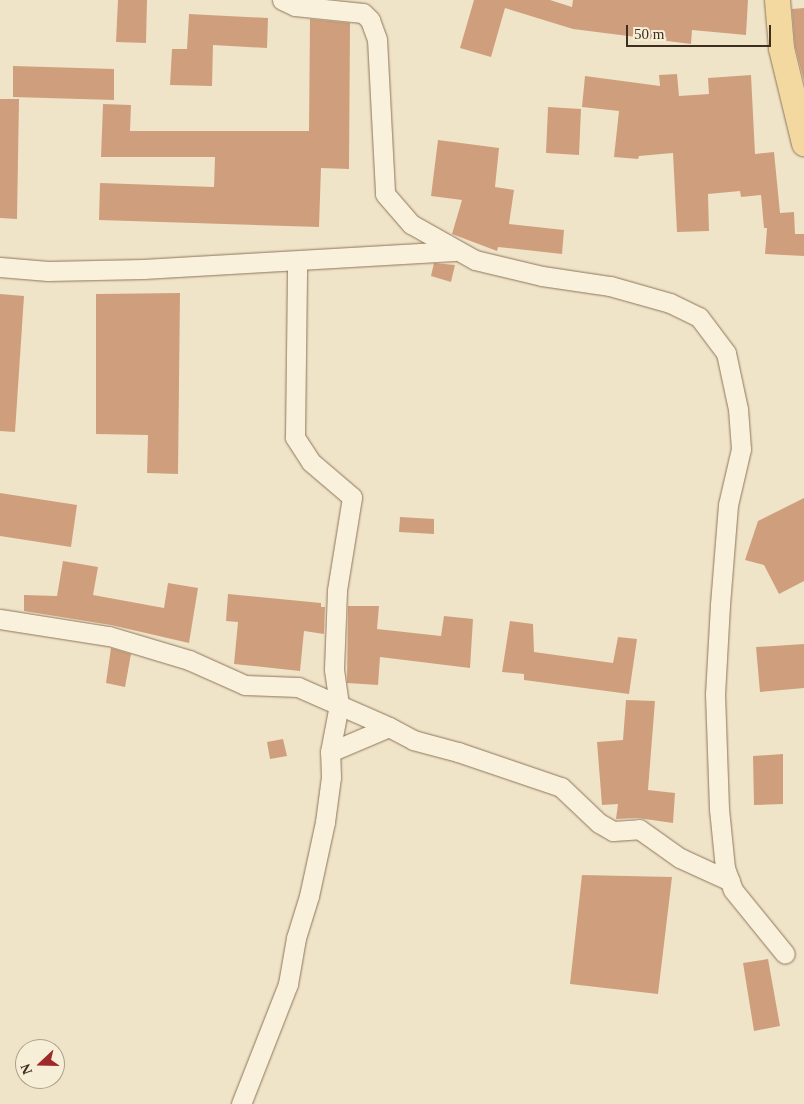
<!DOCTYPE html>
<style>
body{margin:0}
#map{position:relative;width:804px;height:1104px;overflow:hidden;background:#f0e4c8;font-family:"Times New Roman",serif}
div>[style]{position:absolute}
.building>*{inset:0;background:#cf9f7d}
.roads{filter:drop-shadow(0 0 1px #8d765c) drop-shadow(0 0 1px #8d765c)}
.minor>*{height:19px;margin:-9.5px;padding:0 9.5px;transform-origin:9.5px;border-radius:9.5px;background:#faf1dc}
.major>*{height:25px;margin:-12.5px;padding:0 12.5px;transform-origin:12.5px;border-radius:12.5px;background:#f3d9a0}
span{translate:-50% -50%;white-space:nowrap;text-align:center;line-height:1.15;-webkit-text-stroke:5px #f7eed8;paint-order:stroke}
.north{position:absolute;left:15px;top:1039px;width:50px;height:50px;box-sizing:border-box;background:#f7eed8;border:1px solid #ada18e;border-radius:50%;rotate:249deg;font-size:14px;font-weight:700;line-height:20px;text-align:center;color:#3d2e20}
.north::after{content:'';display:block;margin:auto;width:18px;height:22px;background:#9e2a2b;clip-path:polygon(50% 0,100% 100%,50% 72%,0 100%)}
.scale{position:absolute;left:626px;top:25px;width:145px;height:22px;box-sizing:border-box;border:2px solid #3d2e20;border-top:0;padding-left:6px;font-size:15px;line-height:18px;white-space:nowrap;color:#3d2e20;-webkit-text-stroke:4px #f7eed8;paint-order:stroke}
</style>
<div id="map">
<div class="building">
<i style="clip-path:polygon(118px 0,147px 0,146px 43px,116px 42px)"></i>
<i style="clip-path:polygon(474px 0,550px 0,572px 7px,573px 0,748px 0,746px 35px,692px 30px,691px 44px,573px 29px,505px 8px,491px 57px,460px 48px)"></i>
<i style="clip-path:polygon(804px 8px,804px 81px,795px 46px,792px 9px)"></i>
<i style="clip-path:polygon(189px 14px,268px 18px,267px 48px,213px 45px,212px 86px,170px 85px,172px 49px,187px 49px)"></i>
<i style="clip-path:polygon(310px 19px,350px 23px,349px 169px,321px 168px,319px 227px,99px 220px,100px 183px,214px 187px,215px 157px,101px 157px,103px 104px,131px 105px,130px 131px,309px 131px)"></i>
<i style="clip-path:polygon(13px 66px,114px 69px,114px 100px,13px 97px)"></i>
<i style="clip-path:polygon(677px 74px,679px 96px,709px 94px,708px 78px,751px 75px,755px 154px,774px 152px,780px 213px,794px 212px,795px 234px,804px 234px,804px 256px,765px 254px,767px 228px,764px 228px,761px 195px,741px 197px,740px 191px,708px 194px,709px 231px,677px 232px,673px 153px,639px 156px,638px 159px,614px 157px,619px 111px,582px 107px,585px 76px,660px 86px,659px 75px)"></i>
<i style="clip-path:polygon(0 99px,19px 99px,17px 219px,0 218px)"></i>
<i style="clip-path:polygon(548px 107px,581px 109px,579px 155px,546px 153px)"></i>
<i style="clip-path:polygon(438px 140px,499px 148px,495px 187px,514px 190px,509px 224px,564px 230px,562px 254px,498px 247px,497px 251px,452px 234px,462px 200px,431px 196px)"></i>
<i style="clip-path:polygon(434px 263px,455px 265px,451px 282px,431px 276px)"></i>
<i style="clip-path:polygon(180px 293px,178px 474px,147px 473px,148px 435px,96px 434px,96px 294px)"></i>
<i style="clip-path:polygon(0 294px,24px 296px,15px 432px,0 431px)"></i>
<i style="clip-path:polygon(0 493px,77px 505px,71px 547px,0 536px)"></i>
<i style="clip-path:polygon(804px 498px,804px 581px,779px 594px,764px 565px,745px 560px,758px 521px)"></i>
<i style="clip-path:polygon(400px 517px,434px 519px,434px 534px,399px 532px)"></i>
<i style="clip-path:polygon(63px 561px,98px 567px,93px 595px,164px 608px,168px 583px,198px 588px,189px 643px,111px 625px,24px 611px,24px 595px,57px 596px)"></i>
<i style="clip-path:polygon(228px 594px,321px 603px,321px 607px,325px 607px,324px 634px,304px 631px,300px 671px,234px 664px,238px 622px,226px 621px)"></i>
<i style="clip-path:polygon(348px 606px,379px 606px,377px 629px,441px 636px,444px 616px,473px 619px,470px 668px,380px 657px,378px 685px,347px 683px)"></i>
<i style="clip-path:polygon(510px 621px,533px 624px,534px 652px,613px 663px,618px 637px,637px 639px,629px 694px,524px 680px,524px 674px,502px 672px)"></i>
<i style="clip-path:polygon(804px 644px,804px 688px,760px 692px,756px 647px)"></i>
<i style="clip-path:polygon(111px 648px,131px 654px,125px 687px,106px 683px)"></i>
<i style="clip-path:polygon(626px 700px,655px 701px,648px 790px,675px 793px,673px 823px,638px 818px,616px 819px,618px 804px,602px 805px,597px 742px,623px 740px)"></i>
<i style="clip-path:polygon(283px 739px,287px 756px,270px 759px,267px 742px)"></i>
<i style="clip-path:polygon(783px 754px,783px 804px,754px 805px,753px 756px)"></i>
<i style="clip-path:polygon(582px 875px,672px 877px,658px 994px,570px 984px)"></i>
<i style="clip-path:polygon(768px 959px,780px 1026px,754px 1031px,743px 963px)"></i>
</div>
<div class="roads">
<div class="minor">
<i style="left:282px;top:0;width:14px;rotate:25deg"></i>
<i style="left:295px;top:6px;width:68px;rotate:5.9deg"></i>
<i style="left:363px;top:13px;width:10px;rotate:45deg"></i>
<i style="left:370px;top:20px;width:20px;rotate:70deg"></i>
<i style="left:377px;top:39px;width:155px;rotate:87deg"></i>
<i style="left:385px;top:194px;width:40px;rotate:49deg"></i>
<i style="left:411px;top:224px;width:73px;rotate:29.4deg"></i>
<i style="left:475px;top:260px;width:69px;rotate:13.4deg"></i>
<i style="left:542px;top:276px;width:69px;rotate:8.4deg"></i>
<i style="left:610px;top:286px;width:62px;rotate:15.8deg"></i>
<i style="left:670px;top:303px;width:32px;rotate:26deg"></i>
<i style="left:699px;top:317px;width:45px;rotate:53.1deg"></i>
<i style="left:726px;top:353px;width:57px;rotate:77.9deg"></i>
<i style="left:738px;top:409px;width:40px;rotate:85.7deg"></i>
<i style="left:741px;top:449px;width:57px;rotate:103.1deg"></i>
<i style="left:728px;top:505px;width:100px;rotate:94.6deg"></i>
<i style="left:720px;top:605px;width:89px;rotate:93.2deg"></i>
<i style="left:715px;top:694px;width:115px;rotate:88deg"></i>
<i style="left:719px;top:809px;width:59px;rotate:84.2deg"></i>
<i style="left:725px;top:868px;width:23px;rotate:70deg"></i>
<i style="left:733px;top:890px;width:82px;rotate:50.9deg"></i>
<i style="left:0;top:267px;width:48px;rotate:4.8deg"></i>
<i style="left:48px;top:271px;width:95px;rotate:-1.2deg"></i>
<i style="left:143px;top:269px;width:312px;rotate:-3.3deg"></i>
<i style="left:0;top:619px;width:110px;rotate:8.9deg"></i>
<i style="left:109px;top:636px;width:84px;rotate:16.7deg"></i>
<i style="left:189px;top:660px;width:61px;rotate:24.1deg"></i>
<i style="left:245px;top:685px;width:53px;rotate:2.2deg"></i>
<i style="left:298px;top:687px;width:99px;rotate:23.7deg"></i>
<i style="left:330px;top:752px;width:64px;rotate:-23deg"></i>
<i style="left:389px;top:727px;width:27px;rotate:28deg"></i>
<i style="left:413px;top:740px;width:47px;rotate:14.9deg"></i>
<i style="left:458px;top:752px;width:109px;rotate:18.8deg"></i>
<i style="left:561px;top:787px;width:52px;rotate:43.5deg"></i>
<i style="left:599px;top:823px;width:16px;rotate:30deg"></i>
<i style="left:613px;top:831px;width:26px;rotate:-4deg"></i>
<i style="left:639px;top:829px;width:50px;rotate:35.3deg"></i>
<i style="left:680px;top:858px;width:55px;rotate:24.7deg"></i>
<i style="left:241px;top:1104px;width:129px;rotate:-68.6deg"></i>
<i style="left:288px;top:984px;width:47px;rotate:-80.1deg"></i>
<i style="left:296px;top:938px;width:44px;rotate:-72.8deg"></i>
<i style="left:309px;top:896px;width:76px;rotate:-77.8deg"></i>
<i style="left:325px;top:822px;width:45px;rotate:-82.4deg"></i>
<i style="left:331px;top:777px;width:25px;rotate:-92deg"></i>
<i style="left:330px;top:752px;width:48px;rotate:-79.2deg"></i>
<i style="left:339px;top:705px;width:36px;rotate:-98deg"></i>
<i style="left:334px;top:669px;width:79px;rotate:-87.8deg"></i>
<i style="left:337px;top:590px;width:94px;rotate:-80.8deg"></i>
<i style="left:352px;top:497px;width:54px;rotate:-139.5deg"></i>
<i style="left:311px;top:462px;width:30px;rotate:-123deg"></i>
<i style="left:295px;top:437px;width:176px;rotate:-89.3deg"></i>
</div>
<div class="major">
<i style="left:777px;top:0;width:48px;rotate:85.2deg"></i>
<i style="left:781px;top:48px;width:98px;rotate:76.4deg"></i>
</div>
</div>
<div class="north">N</div>
<div class="scale">50 m</div>
</div>
